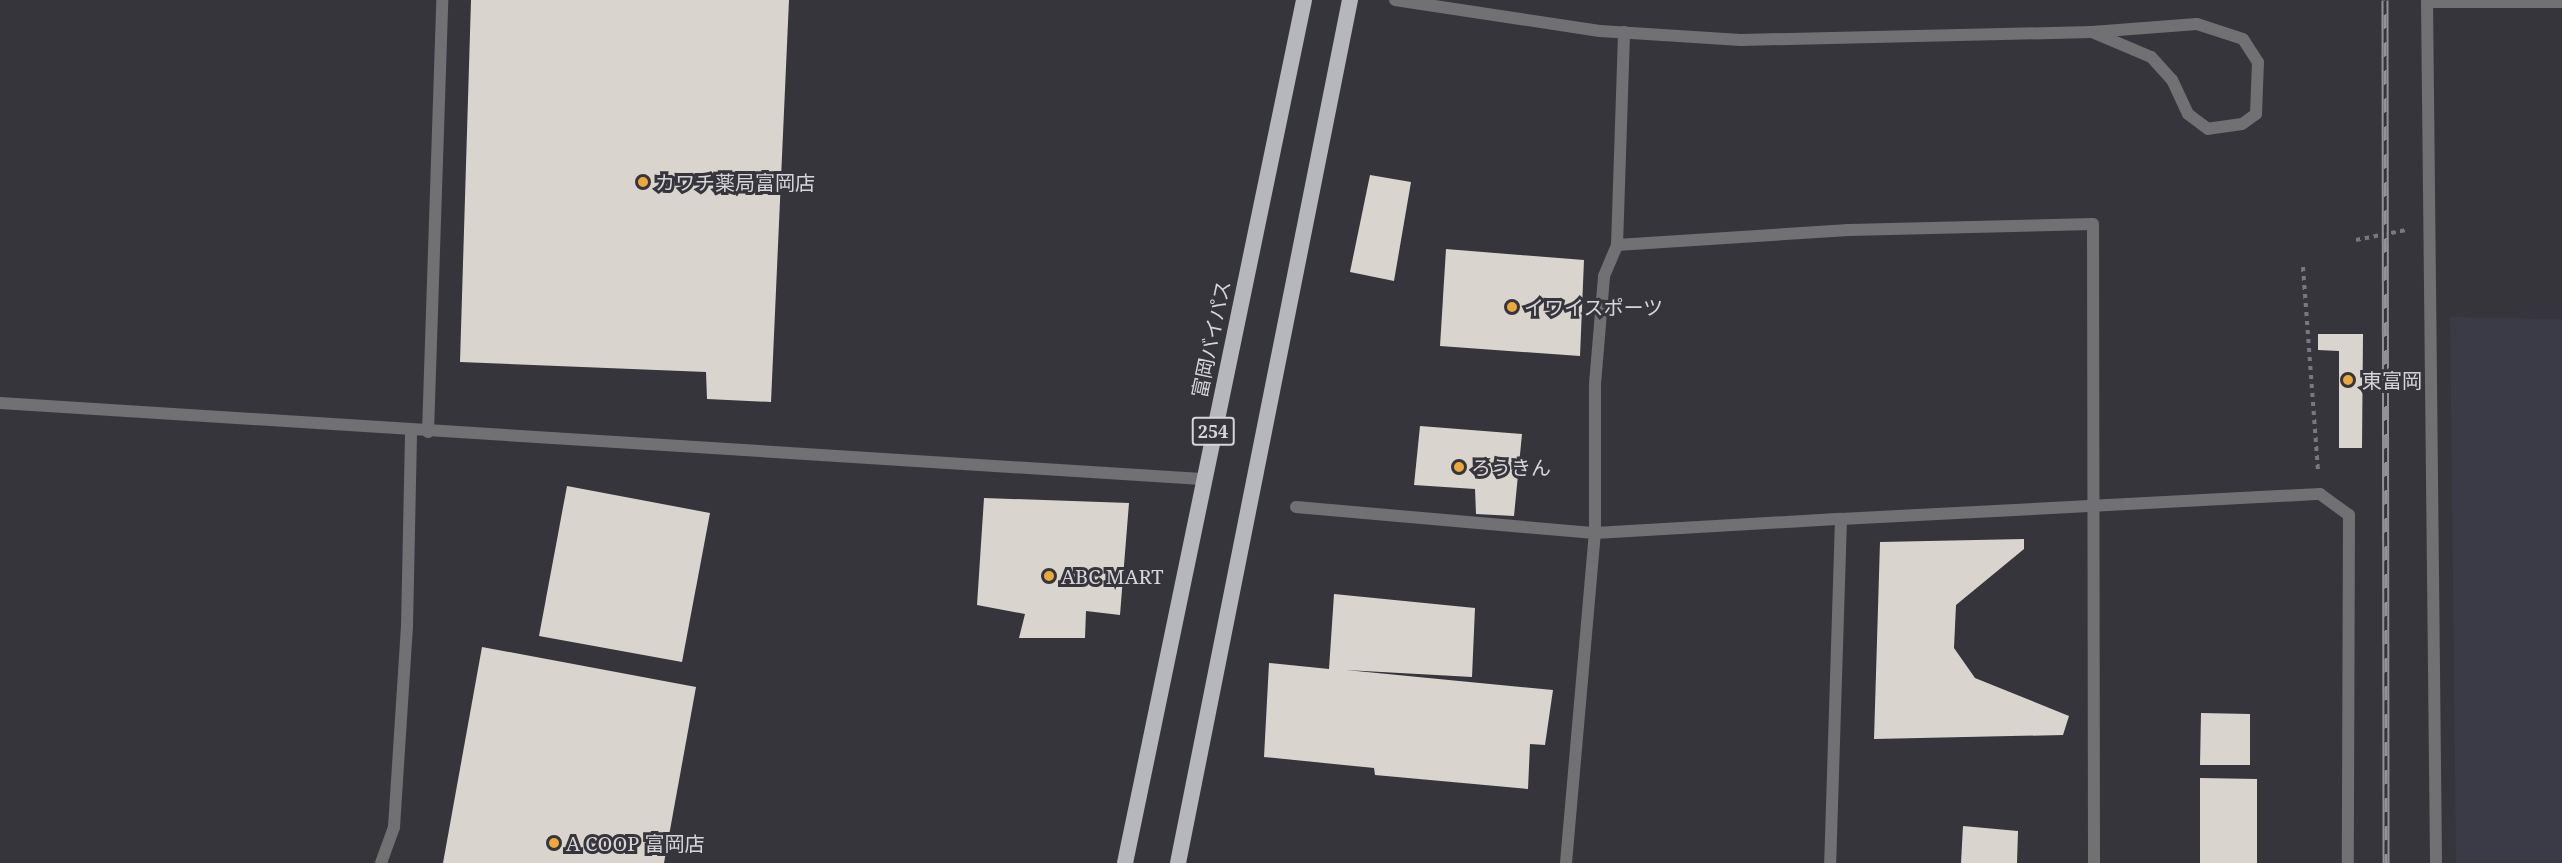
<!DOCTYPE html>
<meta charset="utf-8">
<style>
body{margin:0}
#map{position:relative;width:2562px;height:863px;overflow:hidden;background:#35353b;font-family:"Noto Serif","Noto Sans JP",serif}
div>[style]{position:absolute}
.built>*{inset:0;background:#3b3a47}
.building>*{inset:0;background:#d9d4cd}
.path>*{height:4px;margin-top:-2px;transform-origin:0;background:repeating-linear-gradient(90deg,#78787e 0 4.5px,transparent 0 9px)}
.minor>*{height:12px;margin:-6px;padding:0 6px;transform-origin:6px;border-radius:6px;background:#717174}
.tertiary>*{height:12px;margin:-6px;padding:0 6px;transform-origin:6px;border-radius:6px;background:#717174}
.trunk>*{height:16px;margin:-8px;padding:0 8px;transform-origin:8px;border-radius:8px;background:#b6b6bd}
.rail>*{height:7px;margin-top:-3.5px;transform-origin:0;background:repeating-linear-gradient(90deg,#35353b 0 14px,#919196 0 28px);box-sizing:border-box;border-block:2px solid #919196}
.dots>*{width:16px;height:16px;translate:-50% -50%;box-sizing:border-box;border:3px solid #35353b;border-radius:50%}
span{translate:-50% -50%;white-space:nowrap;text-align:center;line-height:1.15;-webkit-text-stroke:6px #35353b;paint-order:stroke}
.shield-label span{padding:2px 4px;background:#35353b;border:2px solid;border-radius:4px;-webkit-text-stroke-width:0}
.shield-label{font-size:18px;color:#d6d6da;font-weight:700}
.poi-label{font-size:20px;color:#d6d6da}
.left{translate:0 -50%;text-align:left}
.street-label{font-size:20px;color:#d6d6da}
</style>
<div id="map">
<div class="built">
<i style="clip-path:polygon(2450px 317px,2562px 319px,2562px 863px,2456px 863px)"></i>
</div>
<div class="building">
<i style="clip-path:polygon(471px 0,789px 0,771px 402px,707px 399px,706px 372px,460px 362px)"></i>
<i style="clip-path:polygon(1370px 175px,1411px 182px,1394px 281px,1350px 272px)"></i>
<i style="clip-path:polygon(1446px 249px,1584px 260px,1580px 356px,1440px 346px)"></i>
<i style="clip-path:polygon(2318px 334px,2363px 334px,2362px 448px,2339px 448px,2339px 351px,2318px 350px)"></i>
<i style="clip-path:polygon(1420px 426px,1522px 434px,1514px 516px,1476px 514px,1475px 489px,1414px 485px)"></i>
<i style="clip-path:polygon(567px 486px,710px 513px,682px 662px,539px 636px)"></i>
<i style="clip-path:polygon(984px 498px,1129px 503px,1120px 615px,1086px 611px,1085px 638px,1019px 638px,1025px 614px,977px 605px)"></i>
<i style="clip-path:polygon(2024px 539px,2024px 549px,1956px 605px,1954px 648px,1975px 678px,2069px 716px,2063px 735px,1874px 739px,1880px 542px)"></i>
<i style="clip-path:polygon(1334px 594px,1475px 608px,1472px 677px,1346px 670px,1553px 690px,1545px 745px,1530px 744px,1528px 789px,1375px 775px,1374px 768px,1264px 757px,1269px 663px,1329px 669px)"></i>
<i style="clip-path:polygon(482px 647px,696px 687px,664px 863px,443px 863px)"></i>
<i style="clip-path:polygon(2201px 713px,2250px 714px,2250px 765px,2200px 765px)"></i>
<i style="clip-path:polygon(2200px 778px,2257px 779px,2257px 863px,2200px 863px)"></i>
<i style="clip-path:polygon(1963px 826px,2018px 831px,2017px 863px,1961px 863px)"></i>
</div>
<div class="path">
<i style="left:2356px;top:240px;width:51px;rotate:-11.3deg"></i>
<i style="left:2303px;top:267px;width:204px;rotate:85.8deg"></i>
</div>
<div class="minor">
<i style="left:1600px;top:31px;width:141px;rotate:3.7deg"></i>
<i style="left:1741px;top:40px;width:351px;rotate:-1.3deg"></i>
<i style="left:2092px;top:32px;width:105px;rotate:-4.4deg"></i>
<i style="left:2197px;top:24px;width:48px;rotate:18.1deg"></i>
<i style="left:2243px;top:39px;width:27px;rotate:57deg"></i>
<i style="left:2258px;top:62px;width:52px;rotate:92.2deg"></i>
<i style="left:2256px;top:114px;width:17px;rotate:144deg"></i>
<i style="left:2242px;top:124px;width:34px;rotate:172deg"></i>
<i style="left:2208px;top:129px;width:25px;rotate:-143deg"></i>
<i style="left:2188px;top:114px;width:38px;rotate:-115deg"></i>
<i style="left:2172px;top:80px;width:31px;rotate:-132deg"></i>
<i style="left:2151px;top:57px;width:64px;rotate:-157deg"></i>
<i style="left:1617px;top:245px;width:232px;rotate:-3.7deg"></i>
<i style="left:1849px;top:230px;width:244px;rotate:-1.4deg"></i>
<i style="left:2093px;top:224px;width:639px;rotate:89.91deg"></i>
<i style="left:0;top:403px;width:1204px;rotate:3.62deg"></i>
<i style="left:428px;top:432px;width:432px;rotate:-88.1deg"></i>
<i style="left:1296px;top:507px;width:300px;rotate:5deg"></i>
<i style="left:1595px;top:533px;width:246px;rotate:-3.3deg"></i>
<i style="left:1841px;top:519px;width:344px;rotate:91.8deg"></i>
<i style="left:1841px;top:519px;width:480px;rotate:-3deg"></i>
<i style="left:2320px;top:494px;width:36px;rotate:36deg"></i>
<i style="left:2349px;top:515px;width:348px;rotate:90.2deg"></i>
<i style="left:381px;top:863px;width:38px;rotate:-70deg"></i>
<i style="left:394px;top:827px;width:201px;rotate:-86.3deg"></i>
<i style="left:407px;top:626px;width:194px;rotate:-88.8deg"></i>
<i style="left:1566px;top:863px;width:331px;rotate:-85deg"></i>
<i style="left:1595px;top:533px;width:149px;rotate:-90deg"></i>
<i style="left:1595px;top:384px;width:108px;rotate:-85.2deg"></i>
<i style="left:1604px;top:276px;width:34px;rotate:-67deg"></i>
<i style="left:1617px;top:245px;width:213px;rotate:-88.1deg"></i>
</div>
<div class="tertiary">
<i style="left:1395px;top:0;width:207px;rotate:8.6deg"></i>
<i style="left:2427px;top:0;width:863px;rotate:89.4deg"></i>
<i style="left:2427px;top:2px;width:135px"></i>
</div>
<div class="trunk">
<i style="left:1125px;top:863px;width:881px;rotate:-78.28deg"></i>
<i style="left:1178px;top:863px;width:880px;rotate:-78.73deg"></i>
</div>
<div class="rail">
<i style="left:2385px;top:0;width:863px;rotate:89.93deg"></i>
</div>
<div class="dots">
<i style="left:643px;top:182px;background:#eda83c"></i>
<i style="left:1512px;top:307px;background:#eda83c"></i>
<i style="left:2348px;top:380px;background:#eda83c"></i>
<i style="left:1459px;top:467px;background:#eda83c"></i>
<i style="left:1049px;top:576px;background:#eda83c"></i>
<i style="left:554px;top:843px;background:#eda83c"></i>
</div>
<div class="shield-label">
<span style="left:1213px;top:431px">254</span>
</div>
<div class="poi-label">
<span class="left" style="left:655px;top:182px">カワチ薬局富岡店</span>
<span class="left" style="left:1524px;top:307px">イワイスポーツ</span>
<span class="left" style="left:2362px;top:380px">東富岡</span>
<span class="left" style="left:1471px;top:467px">ろうきん</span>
<span class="left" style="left:1061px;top:576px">ABC MART</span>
<span class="left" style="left:566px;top:843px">A COOP 富岡店</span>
</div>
<div class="street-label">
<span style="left:1211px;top:339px;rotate:-78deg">富岡バイパス</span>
</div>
</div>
